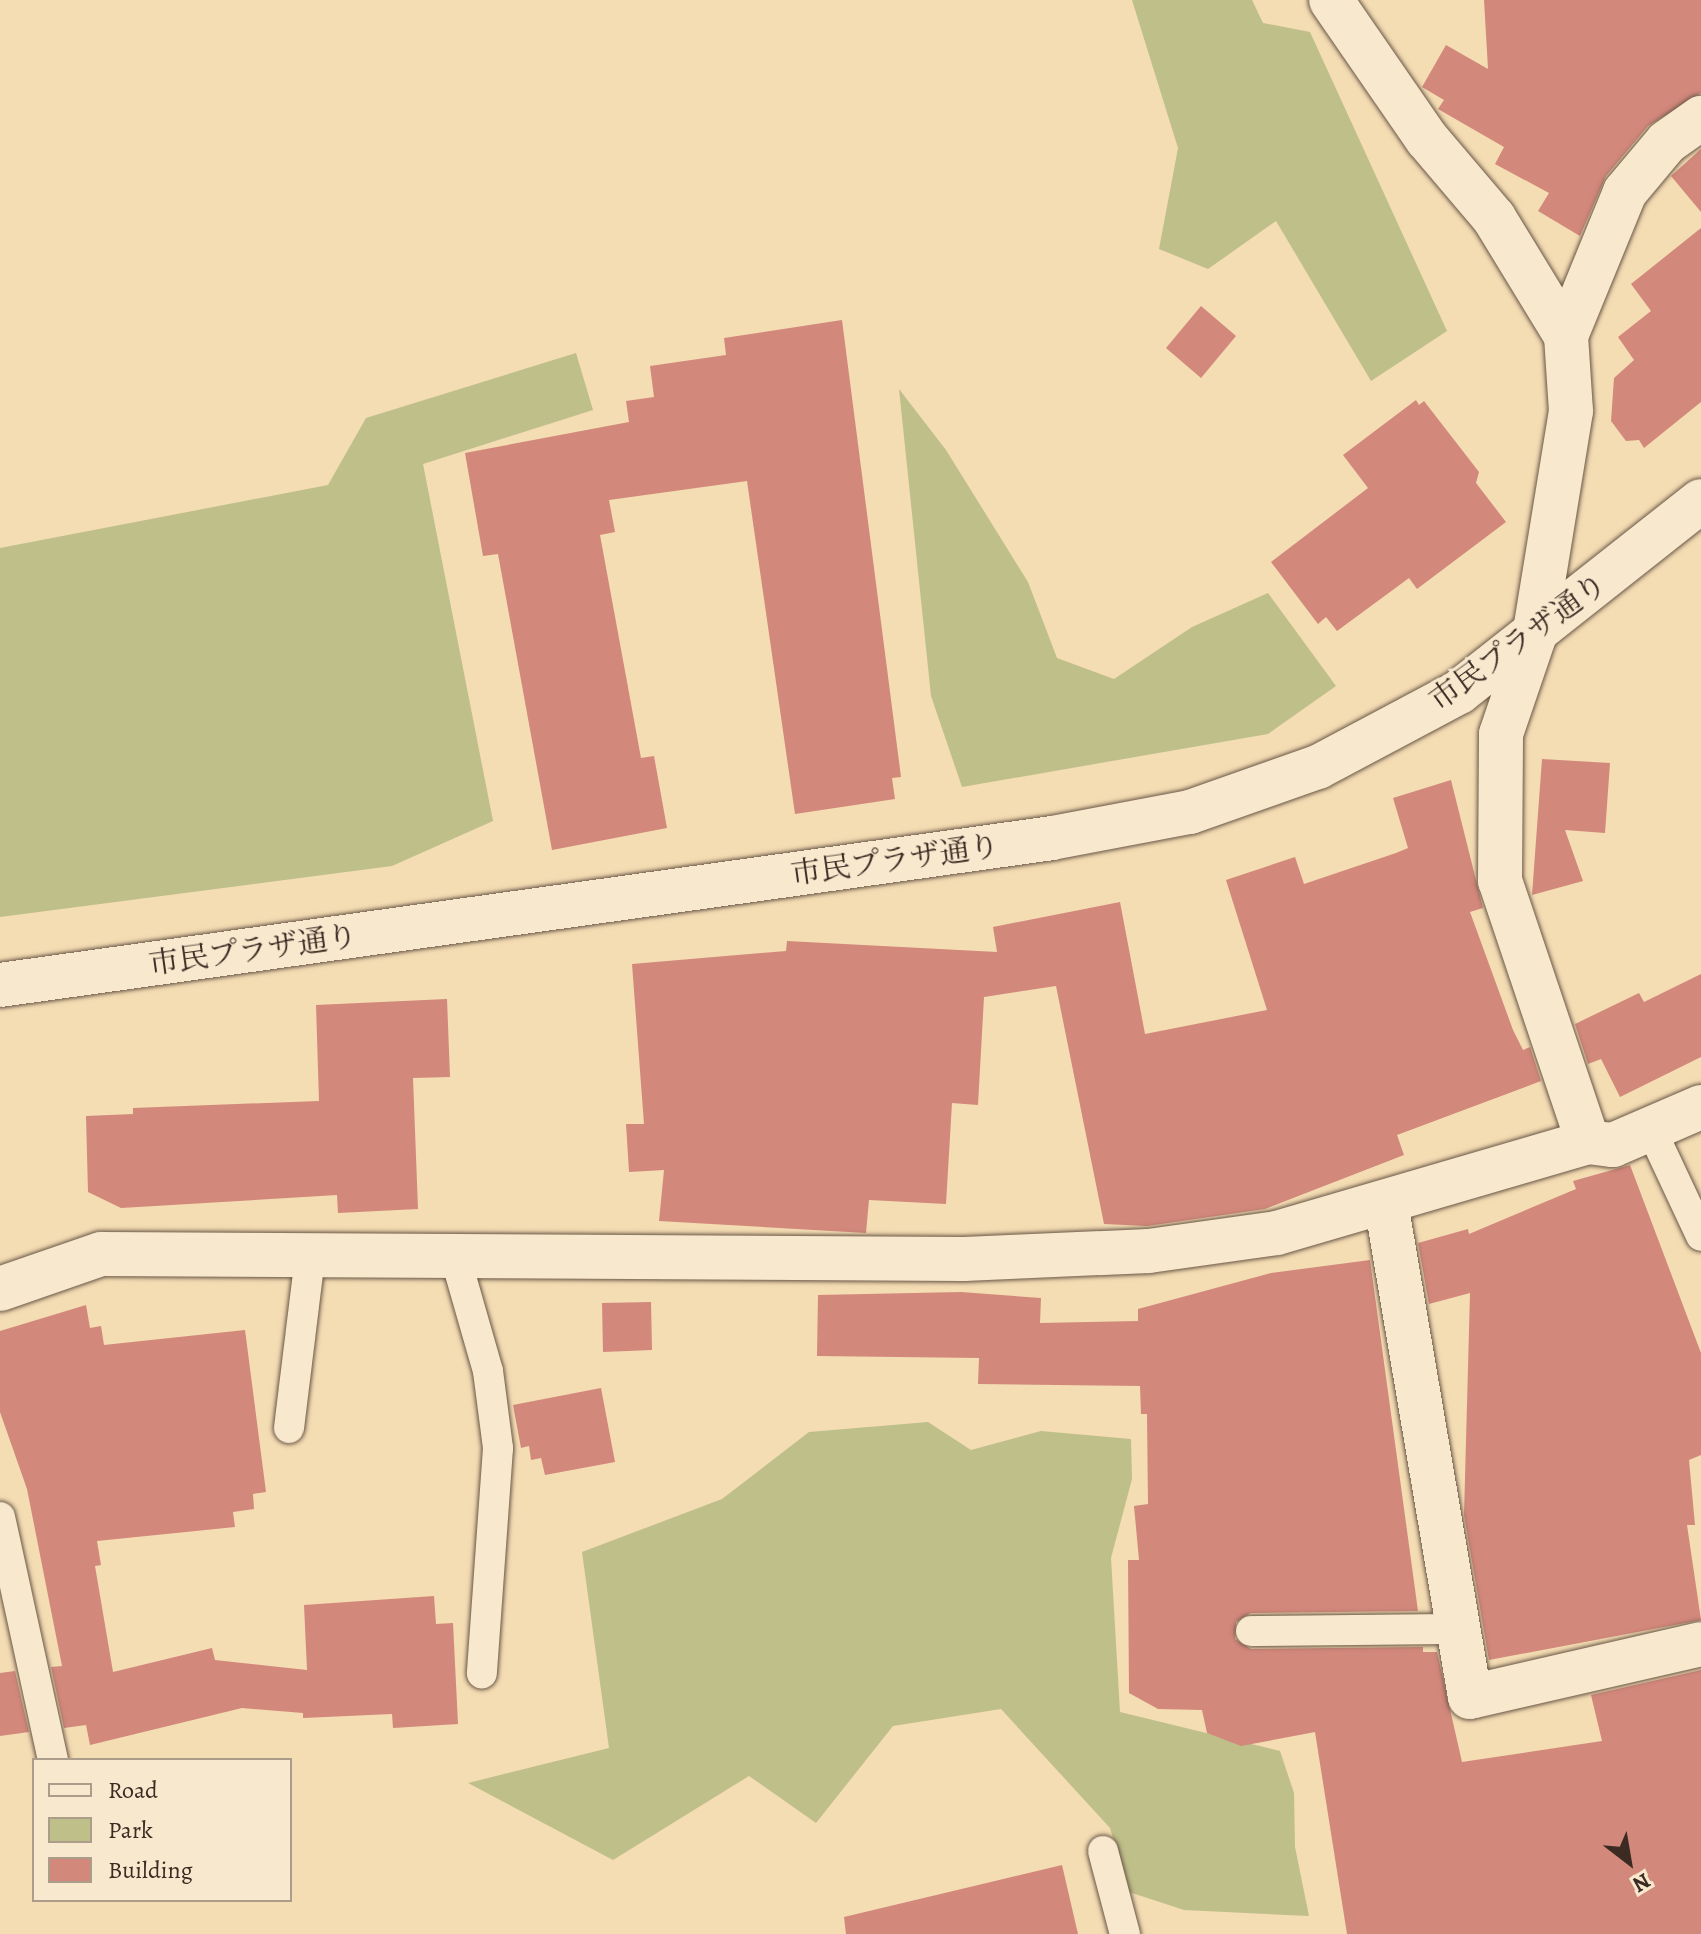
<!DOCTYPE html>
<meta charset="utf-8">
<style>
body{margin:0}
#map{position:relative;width:1701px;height:1934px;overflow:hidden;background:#f4dcb3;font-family:Alegreya,"Noto Serif JP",serif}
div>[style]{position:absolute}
.green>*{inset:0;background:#bfbf8a}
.building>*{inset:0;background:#d2887b}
.roads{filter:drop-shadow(0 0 2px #695747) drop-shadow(0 0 2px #695747)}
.lane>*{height:30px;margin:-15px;padding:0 15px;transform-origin:15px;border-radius:15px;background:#f8e8ce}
.street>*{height:44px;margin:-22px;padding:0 22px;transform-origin:22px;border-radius:22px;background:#f8e8ce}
.secondary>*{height:44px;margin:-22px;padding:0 22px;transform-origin:22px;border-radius:22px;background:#f8e8ce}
span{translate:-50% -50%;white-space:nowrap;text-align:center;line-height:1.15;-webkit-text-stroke:6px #f8e8ce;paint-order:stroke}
.street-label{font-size:30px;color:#3b2b23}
.legend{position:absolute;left:32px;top:1758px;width:260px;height:144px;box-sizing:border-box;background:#f8e8ce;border:2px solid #ac9c8a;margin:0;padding:10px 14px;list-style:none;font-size:24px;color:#3b2b23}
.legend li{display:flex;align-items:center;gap:16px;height:40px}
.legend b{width:40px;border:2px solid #ac9c8a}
.north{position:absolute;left:1589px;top:1822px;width:80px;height:80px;-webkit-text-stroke:6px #f8e8ce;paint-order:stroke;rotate:149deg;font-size:22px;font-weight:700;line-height:32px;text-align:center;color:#3b2b23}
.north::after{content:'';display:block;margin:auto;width:28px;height:36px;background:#3b2b23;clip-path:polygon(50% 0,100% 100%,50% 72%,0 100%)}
</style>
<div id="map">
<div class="green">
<i style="clip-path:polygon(1132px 0,1252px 0,1263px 23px,1310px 32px,1447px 331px,1371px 381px,1276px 221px,1208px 269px,1159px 249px,1178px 148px)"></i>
<i style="clip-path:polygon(576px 353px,593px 410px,423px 464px,493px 821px,392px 866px,0 917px,0 548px,328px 485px,366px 418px)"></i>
<i style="clip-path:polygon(899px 389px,946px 450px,1028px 582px,1057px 658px,1114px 679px,1192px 627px,1268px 593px,1336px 686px,1268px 734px,962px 787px,931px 696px)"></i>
<i style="clip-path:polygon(928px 1422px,971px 1450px,1041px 1431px,1131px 1439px,1132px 1479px,1111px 1558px,1120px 1712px,1280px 1751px,1294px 1793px,1295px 1847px,1309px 1916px,1184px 1910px,1129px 1892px,1110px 1828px,1001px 1709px,893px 1726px,816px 1823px,749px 1776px,613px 1860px,468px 1783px,609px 1748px,582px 1552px,722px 1499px,809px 1432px)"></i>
</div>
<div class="building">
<i style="clip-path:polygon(1484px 0,1701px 0,1701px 93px,1648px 126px,1606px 176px,1580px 236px,1538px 211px,1549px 193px,1495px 164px,1504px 147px,1438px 109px,1444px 100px,1422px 87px,1446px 45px,1488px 69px)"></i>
<i style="clip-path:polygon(1701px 149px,1701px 212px,1671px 176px)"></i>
<i style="clip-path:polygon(1701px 228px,1701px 402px,1644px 448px,1639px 440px,1626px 441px,1611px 421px,1614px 378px,1634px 360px,1618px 337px,1651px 311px,1631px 284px)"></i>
<i style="clip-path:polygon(1201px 306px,1236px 336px,1201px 378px,1166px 348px)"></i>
<i style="clip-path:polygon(842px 320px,901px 777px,892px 778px,895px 799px,795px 814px,747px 481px,609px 500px,615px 532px,600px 535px,641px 758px,654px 756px,667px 828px,552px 850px,498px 554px,483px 556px,465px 453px,629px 422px,626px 401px,654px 397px,650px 366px,726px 355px,724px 338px)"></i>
<i style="clip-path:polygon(1416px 400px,1419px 405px,1424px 401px,1479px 472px,1476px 483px,1506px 522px,1417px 589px,1409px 578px,1337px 631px,1326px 617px,1318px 624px,1271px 562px,1368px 488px,1343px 455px)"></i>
<i style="clip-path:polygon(1542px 759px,1610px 763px,1605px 833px,1565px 830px,1583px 881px,1532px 895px)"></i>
<i style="clip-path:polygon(1451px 780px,1483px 908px,1470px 912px,1513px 1030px,1523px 1050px,1530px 1047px,1541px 1081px,1397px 1135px,1404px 1155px,1265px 1209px,1147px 1226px,1104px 1224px,1056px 986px,984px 997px,978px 1105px,952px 1103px,946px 1204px,869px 1200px,866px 1233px,659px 1221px,664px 1170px,629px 1172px,626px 1124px,644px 1124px,632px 964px,786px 951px,787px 941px,997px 952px,993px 927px,1120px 902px,1145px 1034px,1267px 1010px,1226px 880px,1295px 857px,1304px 884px,1396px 853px,1408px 848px,1393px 798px)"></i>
<i style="clip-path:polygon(1701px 974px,1701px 1057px,1620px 1097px,1601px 1059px,1588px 1064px,1575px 1024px,1639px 993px,1644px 1002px)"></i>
<i style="clip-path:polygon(447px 999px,450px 1077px,413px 1078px,418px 1209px,338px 1213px,337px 1195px,121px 1208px,88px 1192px,86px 1116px,133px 1114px,133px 1108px,319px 1101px,316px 1005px)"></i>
<i style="clip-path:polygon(1630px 1165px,1701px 1353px,1701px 1455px,1689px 1460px,1695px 1525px,1687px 1525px,1701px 1620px,1489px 1660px,1464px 1515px,1470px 1293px,1429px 1304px,1418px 1243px,1468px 1229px,1469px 1234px,1576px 1189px,1573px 1181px)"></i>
<i style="clip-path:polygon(1370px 1260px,1418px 1611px,1251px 1613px,1236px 1622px,1235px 1639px,1251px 1649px,1423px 1647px,1423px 1652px,1437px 1652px,1462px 1762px,1602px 1741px,1591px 1695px,1701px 1670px,1701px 1934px,1347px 1934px,1315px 1732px,1241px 1746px,1207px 1733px,1202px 1710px,1158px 1709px,1129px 1693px,1128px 1560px,1139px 1560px,1134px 1506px,1148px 1504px,1147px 1414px,1141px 1414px,1140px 1386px,978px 1384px,979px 1358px,817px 1356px,818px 1295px,961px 1292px,1041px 1298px,1040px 1323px,1138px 1321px,1138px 1309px,1271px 1273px)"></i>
<i style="clip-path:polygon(651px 1302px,652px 1350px,603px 1352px,602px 1303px)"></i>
<i style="clip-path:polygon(86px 1305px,90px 1328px,101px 1326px,104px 1345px,245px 1330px,266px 1492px,253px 1494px,254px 1509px,233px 1512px,235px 1527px,97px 1541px,101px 1565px,95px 1566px,113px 1672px,212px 1648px,215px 1660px,307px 1670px,304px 1605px,434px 1596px,436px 1624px,453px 1623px,458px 1724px,393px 1728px,392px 1714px,303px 1718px,303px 1713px,242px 1708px,90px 1745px,86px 1725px,64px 1728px,51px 1667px,62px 1666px,27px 1489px,0 1412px,0 1331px)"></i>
<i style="clip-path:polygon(601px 1388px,615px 1462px,545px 1475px,541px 1458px,531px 1460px,529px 1446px,521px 1448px,513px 1405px)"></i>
<i style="clip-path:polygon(15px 1671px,29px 1732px,0 1736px,0 1673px)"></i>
<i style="clip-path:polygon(1062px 1865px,1078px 1934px,846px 1934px,844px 1917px)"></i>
</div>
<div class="roads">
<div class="lane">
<i style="left:1650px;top:1127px;width:120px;rotate:64.9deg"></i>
<i style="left:455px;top:1256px;width:120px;rotate:74deg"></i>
<i style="left:488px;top:1371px;width:78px;rotate:82.6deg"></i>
<i style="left:498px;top:1448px;width:226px;rotate:94.1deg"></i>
<i style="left:289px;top:1428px;width:173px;rotate:-83deg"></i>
<i style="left:0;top:1517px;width:249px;rotate:77.7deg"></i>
<i style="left:1251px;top:1631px;width:207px;rotate:-0.6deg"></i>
<i style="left:1103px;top:1851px;width:86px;rotate:75.2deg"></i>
</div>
<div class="street">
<i style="left:1566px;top:336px;width:156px;rotate:-67.7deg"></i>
<i style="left:1625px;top:192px;width:65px;rotate:-50deg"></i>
<i style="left:1667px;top:142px;width:42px;rotate:-35.2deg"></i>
<i style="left:1588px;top:1142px;width:25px;rotate:7deg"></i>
<i style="left:1613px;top:1145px;width:96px;rotate:-23.4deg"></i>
<i style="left:1386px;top:1203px;width:501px;rotate:80.35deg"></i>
<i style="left:1470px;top:1697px;width:237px;rotate:-12.9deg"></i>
<i style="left:0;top:1289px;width:107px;rotate:-19.1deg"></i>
<i style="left:101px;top:1254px;width:863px;rotate:0.33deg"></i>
<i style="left:964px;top:1259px;width:185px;rotate:-2.5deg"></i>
<i style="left:1149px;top:1251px;width:129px;rotate:-8deg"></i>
<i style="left:1277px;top:1233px;width:324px;rotate:-16.3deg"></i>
<i style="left:1588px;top:1142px;width:275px;rotate:-108.6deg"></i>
<i style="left:1500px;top:881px;width:147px;rotate:-89.6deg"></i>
<i style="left:1501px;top:734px;width:102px;rotate:-71.2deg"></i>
</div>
<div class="secondary">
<i style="left:1331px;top:0;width:169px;rotate:55.4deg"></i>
<i style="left:1427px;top:139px;width:104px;rotate:49.7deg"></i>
<i style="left:1494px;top:218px;width:138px;rotate:58.6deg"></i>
<i style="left:1566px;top:336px;width:75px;rotate:86.2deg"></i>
<i style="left:1571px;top:411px;width:229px;rotate:99.3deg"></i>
<i style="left:0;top:985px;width:1062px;rotate:-7.95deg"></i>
<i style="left:1052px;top:838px;width:140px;rotate:-10.7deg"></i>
<i style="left:1190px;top:812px;width:136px;rotate:-19.4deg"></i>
<i style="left:1318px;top:767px;width:160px;rotate:-28deg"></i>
<i style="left:1459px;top:692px;width:308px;rotate:-38.3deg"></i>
</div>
</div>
<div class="street-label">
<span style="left:1518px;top:642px;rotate:-36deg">市民プラザ通り</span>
<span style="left:895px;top:860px;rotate:-8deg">市民プラザ通り</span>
<span style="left:253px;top:950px;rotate:-8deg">市民プラザ通り</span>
</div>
<ul class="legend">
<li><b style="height:10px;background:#f8e8ce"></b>Road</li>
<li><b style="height:22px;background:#bfbf8a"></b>Park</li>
<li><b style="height:22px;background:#d2887b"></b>Building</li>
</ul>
<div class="north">N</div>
</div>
